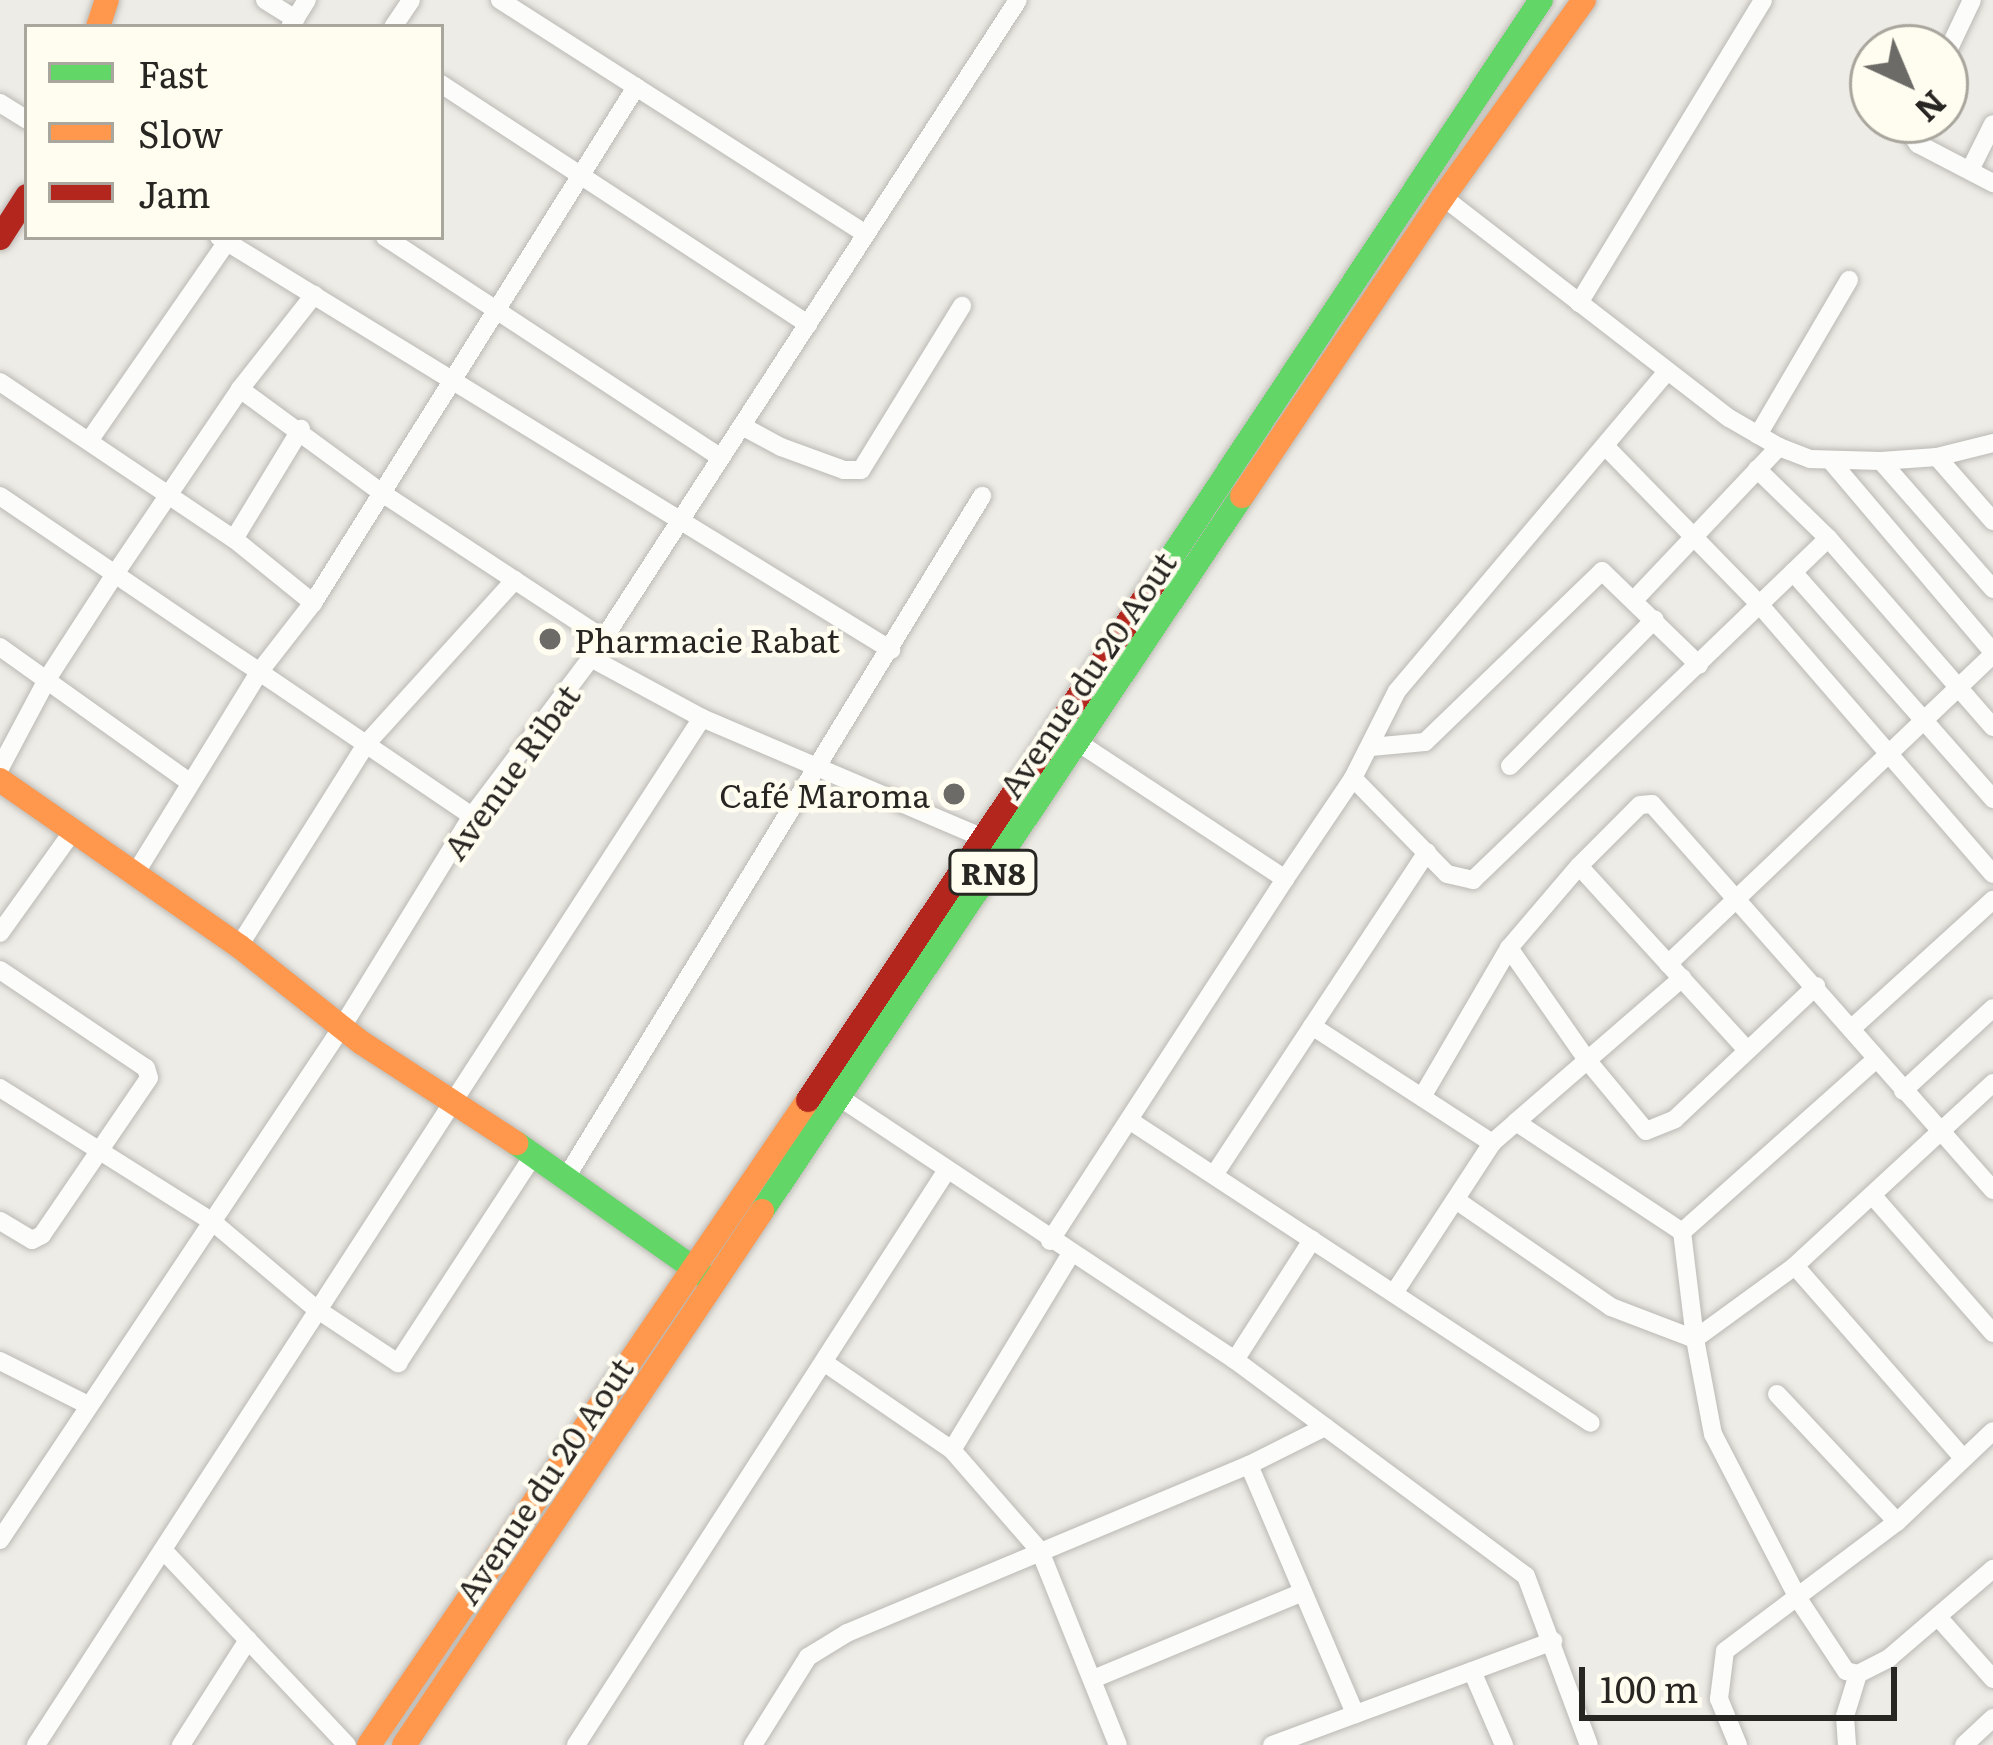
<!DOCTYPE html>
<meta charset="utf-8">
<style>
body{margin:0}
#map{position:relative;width:1993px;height:1745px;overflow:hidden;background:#eeece6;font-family:Literata,serif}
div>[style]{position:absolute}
.roads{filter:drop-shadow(0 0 3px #bbb9b5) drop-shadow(0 0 3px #bbb9b5)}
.street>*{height:18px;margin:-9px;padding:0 9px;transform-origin:9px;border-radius:9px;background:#fcfcfb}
.fast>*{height:24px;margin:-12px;padding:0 12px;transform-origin:12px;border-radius:12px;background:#63d668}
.slow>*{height:24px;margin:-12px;padding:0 12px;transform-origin:12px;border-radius:12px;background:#ff974d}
.jam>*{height:24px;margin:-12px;padding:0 12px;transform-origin:12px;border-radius:12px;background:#b3261e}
.dots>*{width:33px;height:33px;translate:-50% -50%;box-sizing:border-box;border:6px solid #fffcf0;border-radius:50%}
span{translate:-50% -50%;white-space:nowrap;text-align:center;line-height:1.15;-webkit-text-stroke:9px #fffcf0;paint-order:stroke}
.shield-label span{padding:3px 9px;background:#fffcf0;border:3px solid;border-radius:9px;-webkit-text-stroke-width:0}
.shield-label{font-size:30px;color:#282622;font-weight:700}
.poi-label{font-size:33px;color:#282622}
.left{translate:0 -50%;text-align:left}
.right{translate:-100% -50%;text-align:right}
.street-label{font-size:33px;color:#282622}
.legend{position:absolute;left:24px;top:24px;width:420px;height:216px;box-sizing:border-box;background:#fffcf0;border:3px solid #a9a69e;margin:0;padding:15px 21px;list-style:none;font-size:36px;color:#282622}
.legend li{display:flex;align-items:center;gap:24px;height:60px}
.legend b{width:60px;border:3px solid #a9a69e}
.north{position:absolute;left:1849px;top:24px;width:120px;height:120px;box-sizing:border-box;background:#fffcf0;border:3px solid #a9a69e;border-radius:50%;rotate:136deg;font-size:33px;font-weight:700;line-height:48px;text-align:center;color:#282622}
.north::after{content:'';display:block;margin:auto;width:42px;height:54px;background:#6d6b67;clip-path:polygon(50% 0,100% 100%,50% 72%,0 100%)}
.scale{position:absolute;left:1579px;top:1667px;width:318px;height:54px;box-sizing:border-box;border:6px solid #282622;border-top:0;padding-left:15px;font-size:36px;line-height:42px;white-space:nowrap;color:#282622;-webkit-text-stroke:9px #fffcf0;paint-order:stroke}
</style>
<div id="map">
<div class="roads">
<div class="street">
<i style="left:265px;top:0;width:36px;rotate:32deg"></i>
<i style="left:500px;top:0;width:434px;rotate:32.6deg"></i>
<i style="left:290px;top:27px;width:32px;rotate:-58deg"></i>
<i style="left:393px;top:27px;width:32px;rotate:-56deg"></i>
<i style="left:1945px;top:57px;width:63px;rotate:-64.7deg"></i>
<i style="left:441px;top:84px;width:439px;rotate:33.2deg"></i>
<i style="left:0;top:103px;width:32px;rotate:32deg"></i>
<i style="left:1916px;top:120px;width:14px;rotate:115deg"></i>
<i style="left:1910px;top:133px;width:14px;rotate:54deg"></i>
<i style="left:1918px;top:144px;width:85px;rotate:27.5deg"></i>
<i style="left:1970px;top:170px;width:51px;rotate:-63.4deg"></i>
<i style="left:1443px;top:197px;width:361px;rotate:37.7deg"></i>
<i style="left:1729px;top:418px;width:58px;rotate:30.1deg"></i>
<i style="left:1779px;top:447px;width:33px;rotate:21deg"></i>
<i style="left:1810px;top:459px;width:71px;rotate:1.6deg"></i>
<i style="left:1881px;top:461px;width:56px;rotate:-4.1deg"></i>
<i style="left:1937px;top:457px;width:58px;rotate:-14deg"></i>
<i style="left:219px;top:237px;width:789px;rotate:31.57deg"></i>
<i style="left:385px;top:237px;width:402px;rotate:33.3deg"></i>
<i style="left:1579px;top:303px;width:354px;rotate:-58.7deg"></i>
<i style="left:0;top:382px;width:282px;rotate:33.9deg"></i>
<i style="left:234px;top:539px;width:102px;rotate:39deg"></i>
<i style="left:240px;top:389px;width:176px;rotate:36.2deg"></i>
<i style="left:382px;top:493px;width:266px;rotate:33.3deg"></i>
<i style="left:742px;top:426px;width:44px;rotate:28.3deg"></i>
<i style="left:781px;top:447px;width:67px;rotate:20.1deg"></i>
<i style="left:844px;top:470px;width:17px"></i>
<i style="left:861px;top:470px;width:193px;rotate:-58.4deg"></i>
<i style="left:1758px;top:435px;width:180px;rotate:-59.6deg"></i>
<i style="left:89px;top:441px;width:242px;rotate:-55.3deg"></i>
<i style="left:1606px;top:447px;width:219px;rotate:45.7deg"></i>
<i style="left:1759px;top:604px;width:357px;rotate:49.1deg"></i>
<i style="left:1937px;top:457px;width:85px;rotate:48.8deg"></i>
<i style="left:1830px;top:460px;width:252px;rotate:49.7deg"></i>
<i style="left:1881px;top:461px;width:170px;rotate:48.8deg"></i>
<i style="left:1757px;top:469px;width:99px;rotate:44.2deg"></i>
<i style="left:1828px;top:538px;width:251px;rotate:48.9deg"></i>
<i style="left:0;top:496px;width:570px;rotate:34.14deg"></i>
<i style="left:234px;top:539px;width:129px;rotate:-58.7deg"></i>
<i style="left:1793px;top:572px;width:303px;rotate:48.6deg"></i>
<i style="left:1636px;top:598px;width:208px;rotate:-46.6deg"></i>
<i style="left:0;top:647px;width:231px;rotate:35.5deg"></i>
<i style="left:591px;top:658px;width:126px;rotate:28.4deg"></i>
<i style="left:702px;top:718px;width:308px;rotate:23.1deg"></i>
<i style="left:1079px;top:743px;width:247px;rotate:33.4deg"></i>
<i style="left:1285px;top:879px;width:122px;rotate:-56deg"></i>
<i style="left:1353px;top:778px;width:97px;rotate:-63.2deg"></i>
<i style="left:1397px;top:691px;width:418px;rotate:-49.8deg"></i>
<i style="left:1371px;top:747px;width:54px;rotate:-5.3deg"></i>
<i style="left:1425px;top:742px;width:246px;rotate:-44deg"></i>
<i style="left:1602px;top:571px;width:135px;rotate:44.1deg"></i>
<i style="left:1510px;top:766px;width:206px;rotate:-45.4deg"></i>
<i style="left:0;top:768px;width:104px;rotate:-62deg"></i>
<i style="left:49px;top:676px;width:125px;rotate:-57.1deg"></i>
<i style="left:117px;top:571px;width:220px;rotate:-55.9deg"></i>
<i style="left:240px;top:389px;width:120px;rotate:-51.8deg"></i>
<i style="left:1353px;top:778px;width:134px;rotate:45.6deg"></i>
<i style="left:1447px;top:874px;width:27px;rotate:13deg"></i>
<i style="left:1473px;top:880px;width:493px;rotate:-43.9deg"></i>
<i style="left:1579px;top:866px;width:248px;rotate:47.6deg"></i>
<i style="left:135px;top:874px;width:238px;rotate:-58.4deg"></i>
<i style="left:260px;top:671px;width:86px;rotate:-52.1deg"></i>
<i style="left:313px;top:603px;width:609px;rotate:-57.95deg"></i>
<i style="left:0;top:933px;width:125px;rotate:-54.4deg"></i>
<i style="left:239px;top:946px;width:240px;rotate:-57.8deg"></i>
<i style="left:367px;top:743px;width:220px;rotate:-47.8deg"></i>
<i style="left:1509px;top:948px;width:108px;rotate:-49.5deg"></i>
<i style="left:1579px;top:866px;width:86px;rotate:-45deg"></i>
<i style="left:1640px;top:805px;width:12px;rotate:-5deg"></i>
<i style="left:1652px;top:804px;width:515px;rotate:48.54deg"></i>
<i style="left:1668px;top:964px;width:448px;rotate:-43.6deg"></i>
<i style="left:0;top:970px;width:176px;rotate:33.9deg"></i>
<i style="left:146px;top:1068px;width:10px;rotate:73deg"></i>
<i style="left:149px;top:1078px;width:190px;rotate:124.3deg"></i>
<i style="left:42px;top:1235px;width:11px;rotate:153deg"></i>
<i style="left:32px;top:1240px;width:37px;rotate:-149deg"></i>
<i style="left:1312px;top:1026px;width:215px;rotate:33deg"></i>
<i style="left:1851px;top:1029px;width:192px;rotate:-42.3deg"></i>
<i style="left:1993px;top:1083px;width:270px;rotate:137.3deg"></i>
<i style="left:1795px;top:1266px;width:124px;rotate:143.9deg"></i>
<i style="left:1695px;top:1339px;width:97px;rotate:79.3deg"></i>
<i style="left:1713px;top:1434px;width:187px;rotate:62.6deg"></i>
<i style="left:1799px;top:1600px;width:85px;rotate:56.5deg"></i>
<i style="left:1846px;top:1671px;width:12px;rotate:14deg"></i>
<i style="left:1858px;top:1674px;width:35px;rotate:-27deg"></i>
<i style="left:1889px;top:1658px;width:137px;rotate:-40.6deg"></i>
<i style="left:0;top:1088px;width:253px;rotate:32.2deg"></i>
<i style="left:214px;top:1223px;width:132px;rotate:40.1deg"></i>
<i style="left:315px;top:1308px;width:100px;rotate:33.5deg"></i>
<i style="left:398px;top:1363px;width:249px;rotate:-56.9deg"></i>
<i style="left:1903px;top:1091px;width:122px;rotate:-42.7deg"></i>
<i style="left:833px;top:1093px;width:483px;rotate:33.6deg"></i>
<i style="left:1235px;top:1360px;width:362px;rotate:36.6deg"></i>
<i style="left:1526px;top:1576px;width:180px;rotate:69.6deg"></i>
<i style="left:1422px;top:1097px;width:173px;rotate:-59.7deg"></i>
<i style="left:1509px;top:948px;width:136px;rotate:55.1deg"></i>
<i style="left:1587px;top:1060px;width:92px;rotate:50.3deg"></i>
<i style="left:1646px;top:1131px;width:31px;rotate:-22deg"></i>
<i style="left:1675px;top:1119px;width:194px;rotate:-43.3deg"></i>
<i style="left:1129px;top:1120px;width:552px;rotate:33.26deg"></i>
<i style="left:1516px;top:1122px;width:220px;rotate:-40.9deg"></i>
<i style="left:1214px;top:1175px;width:387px;rotate:-56.6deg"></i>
<i style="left:567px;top:1176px;width:797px;rotate:-58.6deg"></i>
<i style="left:1873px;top:1196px;width:182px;rotate:48.8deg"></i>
<i style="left:1456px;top:1200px;width:188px;rotate:34.6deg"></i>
<i style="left:1611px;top:1307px;width:90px;rotate:20.9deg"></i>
<i style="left:1695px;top:1339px;width:108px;rotate:-96.9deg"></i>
<i style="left:1682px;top:1232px;width:259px;rotate:-41.7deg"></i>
<i style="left:1050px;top:1241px;width:432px;rotate:-57deg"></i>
<i style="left:1795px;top:1266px;width:255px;rotate:48.8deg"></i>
<i style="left:1394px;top:1293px;width:179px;rotate:-56.8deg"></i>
<i style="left:1492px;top:1143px;width:32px;rotate:-41deg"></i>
<i style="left:1516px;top:1122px;width:199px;rotate:33.5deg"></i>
<i style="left:1235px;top:1360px;width:143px;rotate:-57.3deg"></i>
<i style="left:0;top:1361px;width:98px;rotate:26.6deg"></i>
<i style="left:825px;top:1363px;width:154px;rotate:34.4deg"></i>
<i style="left:952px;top:1450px;width:134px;rotate:48.9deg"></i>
<i style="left:1040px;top:1551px;width:209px;rotate:68.1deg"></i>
<i style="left:1777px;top:1394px;width:175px;rotate:46.8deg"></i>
<i style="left:952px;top:1450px;width:228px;rotate:-58.8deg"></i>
<i style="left:1249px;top:1465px;width:271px;rotate:66.9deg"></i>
<i style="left:0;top:1540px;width:617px;rotate:-56.31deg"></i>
<i style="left:342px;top:1027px;width:248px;rotate:-58.4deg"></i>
<i style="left:472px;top:816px;width:198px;rotate:-53deg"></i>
<i style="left:591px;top:658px;width:784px;rotate:-57.02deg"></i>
<i style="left:165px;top:1552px;width:265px;rotate:46.7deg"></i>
<i style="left:1938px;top:1617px;width:83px;rotate:48.4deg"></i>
<i style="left:1472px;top:1671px;width:81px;rotate:66.6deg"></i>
<i style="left:1093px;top:1679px;width:227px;rotate:-22.5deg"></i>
<i style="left:36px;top:1745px;width:1224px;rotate:-57.04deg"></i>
<i style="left:181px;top:1745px;width:125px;rotate:-57.5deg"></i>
<i style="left:576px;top:1745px;width:684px;rotate:-57.17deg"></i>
<i style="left:753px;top:1745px;width:104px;rotate:-58deg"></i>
<i style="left:808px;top:1657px;width:46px;rotate:-31.6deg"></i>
<i style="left:847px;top:1633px;width:436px;rotate:-22.7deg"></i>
<i style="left:1249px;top:1465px;width:85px;rotate:-26.6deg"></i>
<i style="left:1272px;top:1745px;width:300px;rotate:-20.3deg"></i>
<i style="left:1738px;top:1745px;width:50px;rotate:-112.4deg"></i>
<i style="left:1719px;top:1699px;width:48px;rotate:-82.9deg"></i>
<i style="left:1725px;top:1651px;width:215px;rotate:-36.9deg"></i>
<i style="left:1897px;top:1522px;width:132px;rotate:-43.5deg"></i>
<i style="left:1847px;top:1745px;width:29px;rotate:-94deg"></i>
<i style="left:1845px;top:1716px;width:44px;rotate:-72.8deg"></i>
<i style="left:1964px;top:1745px;width:40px;rotate:-43deg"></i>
</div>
<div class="fast">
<i style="left:1155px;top:582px;width:698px;rotate:-56.45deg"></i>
<i style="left:516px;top:1143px;width:236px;rotate:35.2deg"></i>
<i style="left:762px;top:1211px;width:861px;rotate:-56.13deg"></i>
</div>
<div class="slow">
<i style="left:98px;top:27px;width:28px;rotate:-72deg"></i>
<i style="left:1242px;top:496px;width:360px;rotate:-56.1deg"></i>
<i style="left:1443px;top:197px;width:242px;rotate:-54.4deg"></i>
<i style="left:0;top:780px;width:291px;rotate:34.8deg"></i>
<i style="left:239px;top:946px;width:157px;rotate:38.3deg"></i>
<i style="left:362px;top:1043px;width:184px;rotate:33deg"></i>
<i style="left:369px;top:1745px;width:780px;rotate:-55.76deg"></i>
<i style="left:404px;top:1745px;width:643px;rotate:-56.16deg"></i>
</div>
<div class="jam">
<i style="left:0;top:238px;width:50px;rotate:-57.3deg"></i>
<i style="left:808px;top:1100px;width:623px;rotate:-56.18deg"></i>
</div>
</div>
<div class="dots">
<i style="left:550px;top:639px;background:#6d6b67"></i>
<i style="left:954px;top:794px;background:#6d6b67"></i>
</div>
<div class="shield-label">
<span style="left:993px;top:872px">RN8</span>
</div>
<div class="poi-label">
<span class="left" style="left:574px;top:639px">Pharmacie Rabat</span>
<span class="right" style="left:930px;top:794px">Café Maroma</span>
</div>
<div class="street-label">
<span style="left:1086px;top:674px;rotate:-56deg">Avenue du 20 Aout</span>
<span style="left:510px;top:771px;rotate:-54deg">Avenue Ribat</span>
<span style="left:543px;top:1480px;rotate:-56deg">Avenue du 20 Aout</span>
</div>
<ul class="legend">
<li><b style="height:15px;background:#63d668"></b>Fast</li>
<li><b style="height:15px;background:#ff974d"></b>Slow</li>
<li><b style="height:15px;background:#b3261e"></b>Jam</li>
</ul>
<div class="north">N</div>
<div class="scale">100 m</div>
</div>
